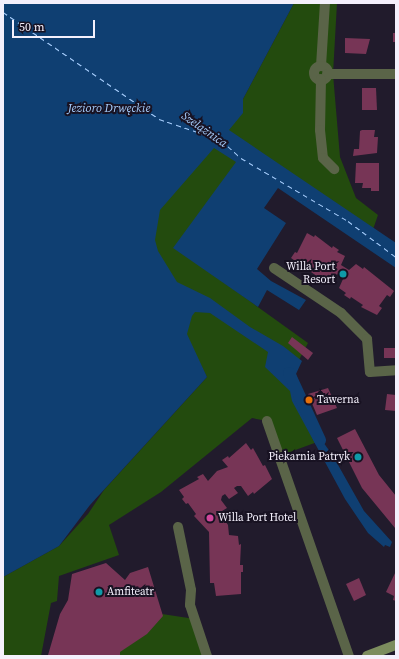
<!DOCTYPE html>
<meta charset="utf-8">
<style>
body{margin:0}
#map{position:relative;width:399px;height:659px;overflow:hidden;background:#211b2c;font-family:"Source Serif 4",serif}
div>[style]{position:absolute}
.green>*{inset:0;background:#234b0e}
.water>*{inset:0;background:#0f3f72}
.canal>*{height:12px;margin:-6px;padding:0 6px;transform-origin:6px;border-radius:6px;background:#0f3f72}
.ferry>*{height:1px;margin-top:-0.5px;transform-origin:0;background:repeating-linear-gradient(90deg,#a7cefd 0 5px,transparent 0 9px)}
.building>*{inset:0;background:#773556}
.street>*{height:10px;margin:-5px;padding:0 5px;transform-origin:5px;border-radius:5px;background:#5a6448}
.street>.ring{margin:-5px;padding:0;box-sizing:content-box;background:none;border:10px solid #5a6448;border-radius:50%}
.secondary>*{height:10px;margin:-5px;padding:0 5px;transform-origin:5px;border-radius:5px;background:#7c8c5e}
.dots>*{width:11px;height:11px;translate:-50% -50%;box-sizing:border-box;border:2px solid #181222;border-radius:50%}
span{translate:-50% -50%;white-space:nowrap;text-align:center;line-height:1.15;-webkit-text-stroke:4px #181222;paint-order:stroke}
.poi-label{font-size:11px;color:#f4f0fc}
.right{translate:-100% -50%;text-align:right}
.left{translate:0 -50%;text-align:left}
.water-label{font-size:12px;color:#a7cefd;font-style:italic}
.frame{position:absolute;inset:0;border:4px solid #f4f0fc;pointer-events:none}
.scale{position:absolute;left:12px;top:20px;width:83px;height:18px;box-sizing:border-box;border:2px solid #f4f0fc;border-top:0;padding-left:5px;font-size:12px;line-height:14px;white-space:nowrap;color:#f4f0fc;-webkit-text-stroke:3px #181222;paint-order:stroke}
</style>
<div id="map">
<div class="green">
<i style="clip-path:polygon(3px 3px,243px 113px,243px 99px,294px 3px,337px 3px,333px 74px,340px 157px,356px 198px,378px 215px,370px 238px,241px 158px,194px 261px,308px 343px,291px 375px,320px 441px,279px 456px,267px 421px,252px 418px,161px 492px,109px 525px,119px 555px,59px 576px,57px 601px,51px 603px,41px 656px,3px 656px,3px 577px,59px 546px,88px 514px,104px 490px,207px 377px)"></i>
<i style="clip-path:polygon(162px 614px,195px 619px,207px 656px,108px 656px,114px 655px)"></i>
</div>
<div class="water">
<i style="clip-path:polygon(3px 3px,294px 3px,243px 99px,243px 113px,229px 130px,396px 243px,396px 268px,278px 188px,264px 208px,286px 223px,257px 269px,271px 281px,306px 300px,299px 310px,267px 290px,258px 307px,173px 248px,236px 162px,214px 148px,160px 210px,155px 240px,158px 251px,177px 282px,210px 298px,250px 327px,283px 346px,302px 361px,296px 374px,300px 386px,294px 389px,309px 422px,333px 456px,364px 511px,392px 542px,390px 547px,385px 545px,384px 547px,368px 533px,345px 499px,292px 401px,290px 391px,265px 367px,268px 352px,210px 313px,195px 312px,192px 316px,187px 334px,207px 377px,90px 505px,59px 546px,3px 577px)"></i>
</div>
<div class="canal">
<i style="left:289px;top:373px;width:74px;rotate:65.2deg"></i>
</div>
<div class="ferry">
<i style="left:3px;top:12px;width:189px;rotate:34.4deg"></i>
<i style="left:159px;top:119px;width:65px;rotate:18.7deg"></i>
<i style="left:221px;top:140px;width:27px;rotate:42deg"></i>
<i style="left:241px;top:158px;width:124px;rotate:30.5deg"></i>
<i style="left:348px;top:221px;width:60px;rotate:36.9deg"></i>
</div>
<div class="building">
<i style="clip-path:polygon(393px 33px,396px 33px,396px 42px,393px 42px)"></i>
<i style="clip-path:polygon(345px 38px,370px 39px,366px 54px,345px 53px)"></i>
<i style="clip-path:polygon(362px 88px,376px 88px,377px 110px,362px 110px)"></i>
<i style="clip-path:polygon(362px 130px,375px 130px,374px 137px,378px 137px,377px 153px,353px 156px,354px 149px,359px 149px,360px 131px)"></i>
<i style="clip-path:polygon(356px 163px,379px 163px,379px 191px,371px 191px,371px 188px,362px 188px,363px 183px,355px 183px)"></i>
<i style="clip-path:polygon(307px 233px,314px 237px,315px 235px,332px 248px,333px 246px,339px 250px,337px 252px,345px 256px,341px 265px,349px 270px,356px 264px,363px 269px,364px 267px,394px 291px,390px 297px,387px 295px,379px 306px,382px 308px,377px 315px,361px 307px,363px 305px,351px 297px,350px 299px,344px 295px,346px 293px,339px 288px,343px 279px,335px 274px,329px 281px,322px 277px,321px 279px,291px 258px,295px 252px,297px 253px)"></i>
<i style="clip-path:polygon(292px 337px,313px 353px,308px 360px,288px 343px)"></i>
<i style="clip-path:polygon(384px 348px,396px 348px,396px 358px,384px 358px)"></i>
<i style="clip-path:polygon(328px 388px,337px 408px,317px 415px,308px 394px)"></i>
<i style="clip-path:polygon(387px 394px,396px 395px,396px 411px,385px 410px)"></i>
<i style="clip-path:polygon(355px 429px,379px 475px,396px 496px,395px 528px,362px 488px,337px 438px)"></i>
<i style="clip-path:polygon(246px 443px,251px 450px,253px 448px,263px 466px,265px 465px,272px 479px,254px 494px,253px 492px,248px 496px,241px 486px,237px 486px,234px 488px,238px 493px,229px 499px,225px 494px,222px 496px,221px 500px,227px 508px,222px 511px,222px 516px,228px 525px,229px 535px,238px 536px,239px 545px,241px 544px,240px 565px,243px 565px,243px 572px,241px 572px,241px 594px,216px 596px,214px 583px,210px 583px,209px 532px,194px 516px,196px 514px,188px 503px,186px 504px,182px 499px,184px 497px,179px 490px,199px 479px,197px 477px,203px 474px,208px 481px,217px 471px,228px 467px,222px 460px,228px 456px,229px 458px)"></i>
<i style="clip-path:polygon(106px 563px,125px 580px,130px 573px,148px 567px,163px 616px,147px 634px,120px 652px,120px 656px,48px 655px,60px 614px,68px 600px,72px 574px)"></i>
<i style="clip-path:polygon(396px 571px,396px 601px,393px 600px,394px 596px,386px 592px)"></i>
<i style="clip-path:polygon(359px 578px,366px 595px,354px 601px,346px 584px)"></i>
</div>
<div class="street">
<i style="left:321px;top:66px;width:63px;rotate:-86.4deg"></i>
<i class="ring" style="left:314px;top:66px;width:4px;height:4px"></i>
<i style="left:327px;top:74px;width:69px"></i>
<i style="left:321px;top:79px;width:51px;rotate:91.1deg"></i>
<i style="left:320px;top:130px;width:28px;rotate:84deg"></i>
<i style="left:323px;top:158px;width:16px;rotate:45deg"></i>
<i style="left:274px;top:268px;width:81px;rotate:33.9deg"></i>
<i style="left:341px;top:313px;width:37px;rotate:45deg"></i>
<i style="left:367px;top:339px;width:33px;rotate:85deg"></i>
<i style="left:370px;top:372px;width:26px;rotate:-4deg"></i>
<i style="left:267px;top:421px;width:249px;rotate:70.8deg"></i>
<i style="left:178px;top:527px;width:64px;rotate:78.3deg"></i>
<i style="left:191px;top:590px;width:15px;rotate:94deg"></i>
<i style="left:190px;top:605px;width:54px;rotate:71.6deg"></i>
</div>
<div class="secondary">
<i style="left:367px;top:656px;width:31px;rotate:-21deg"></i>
</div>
<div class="dots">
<i style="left:343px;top:274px;background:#0f9aa8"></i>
<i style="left:309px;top:400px;background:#e8710a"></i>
<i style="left:358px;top:457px;background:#0f9aa8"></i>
<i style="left:210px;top:518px;background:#d1479c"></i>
<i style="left:99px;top:592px;background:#0f9aa8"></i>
</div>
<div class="poi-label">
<span class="right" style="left:335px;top:274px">Willa Port<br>Resort</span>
<span class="left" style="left:317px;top:400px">Tawerna</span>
<span class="right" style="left:350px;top:457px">Piekarnia Patryk</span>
<span class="left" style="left:218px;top:518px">Willa Port Hotel</span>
<span class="left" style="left:107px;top:592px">Amfiteatr</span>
</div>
<div class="water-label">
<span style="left:109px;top:109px">Jezioro Drwęckie</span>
<span style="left:204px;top:130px;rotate:35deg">Szelążnica</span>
</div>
<div class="frame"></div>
<div class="scale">50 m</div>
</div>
